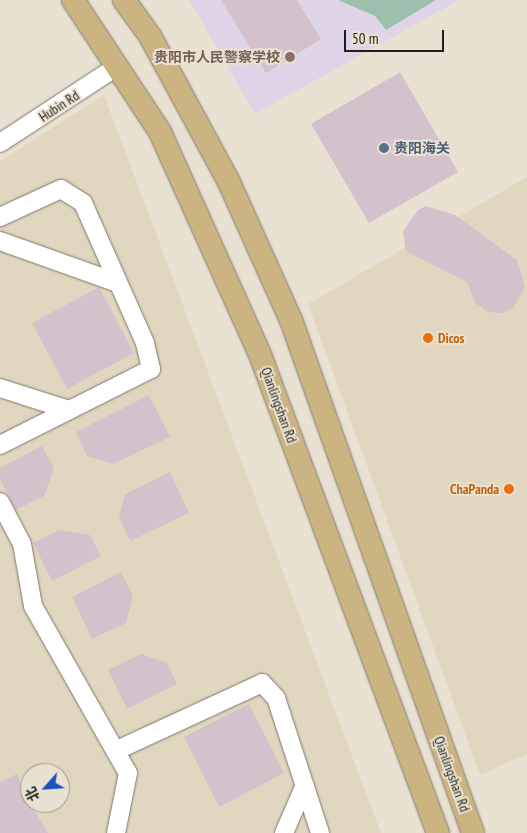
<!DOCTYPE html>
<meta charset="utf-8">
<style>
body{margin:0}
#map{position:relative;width:527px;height:833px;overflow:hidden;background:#e9e2d2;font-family:"PT Sans Narrow","Noto Sans SC",sans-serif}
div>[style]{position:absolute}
.built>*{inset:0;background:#e1d7c0}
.education>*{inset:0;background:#e0d4e8}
.green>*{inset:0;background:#9dc0ac}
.building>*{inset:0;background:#d3c2cc}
.roads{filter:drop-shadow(0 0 1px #7d7768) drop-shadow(0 0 1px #7d7768)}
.minor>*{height:18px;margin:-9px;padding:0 9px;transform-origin:9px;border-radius:9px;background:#fff}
.major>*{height:22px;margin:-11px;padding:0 11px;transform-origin:11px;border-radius:11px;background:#cbb382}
.dots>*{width:14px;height:14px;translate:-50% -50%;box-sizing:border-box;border:2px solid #e9e2d2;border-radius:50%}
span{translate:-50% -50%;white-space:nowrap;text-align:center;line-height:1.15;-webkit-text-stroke:4px #e9e2d2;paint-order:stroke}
.education-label{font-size:14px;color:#785e54;font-weight:700}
.right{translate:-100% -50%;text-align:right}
.street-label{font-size:14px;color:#201e18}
.service-label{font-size:14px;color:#4e5e75;font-weight:700}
.left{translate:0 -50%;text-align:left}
.food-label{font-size:14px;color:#c56008;font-weight:700}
.north{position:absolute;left:20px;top:763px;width:50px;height:50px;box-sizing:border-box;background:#e9e2d2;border:1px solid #999488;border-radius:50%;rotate:244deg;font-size:14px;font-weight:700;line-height:20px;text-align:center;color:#201e18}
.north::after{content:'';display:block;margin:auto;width:18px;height:22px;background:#1d51be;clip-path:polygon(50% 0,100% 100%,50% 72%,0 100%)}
.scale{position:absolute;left:344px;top:30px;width:100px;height:22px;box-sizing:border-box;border:2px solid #201e18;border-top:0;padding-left:6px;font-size:15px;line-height:18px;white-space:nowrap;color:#201e18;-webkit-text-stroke:4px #e9e2d2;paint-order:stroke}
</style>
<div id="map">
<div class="built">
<i style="clip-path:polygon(evenodd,104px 95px,381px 833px,0 833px,0 161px,104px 95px,30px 773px,60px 773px,60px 803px,30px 803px,30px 773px)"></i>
<i style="clip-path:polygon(527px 177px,527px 754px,480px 775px,308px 304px)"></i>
</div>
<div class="education">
<i style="clip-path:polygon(189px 0,459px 0,255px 114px)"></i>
</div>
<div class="green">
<i style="clip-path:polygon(338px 0,436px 0,386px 30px,375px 16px)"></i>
</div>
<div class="building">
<i style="clip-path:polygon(221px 0,297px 0,321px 39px,266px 73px)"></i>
<i style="clip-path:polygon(400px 72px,458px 172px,369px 223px,311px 124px)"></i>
<i style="clip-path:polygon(426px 206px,455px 215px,517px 260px,525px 287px,514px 307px,502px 313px,488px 312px,475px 303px,467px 282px,406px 251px,403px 231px,418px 210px)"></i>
<i style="clip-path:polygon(99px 287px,134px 353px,67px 389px,32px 323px)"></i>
<i style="clip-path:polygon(149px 395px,170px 437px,113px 464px,87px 456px,76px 432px)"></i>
<i style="clip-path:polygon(42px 446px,54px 468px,44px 496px,16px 510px,0 479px,0 468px)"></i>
<i style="clip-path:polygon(170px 472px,189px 513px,130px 541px,119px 517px,125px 494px)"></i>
<i style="clip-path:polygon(60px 530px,90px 535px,101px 556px,52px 581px,33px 543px)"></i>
<i style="clip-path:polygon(121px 572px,133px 596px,126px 623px,92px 639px,72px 597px)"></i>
<i style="clip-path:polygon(141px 654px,167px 663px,177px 684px,127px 709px,108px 670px)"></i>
<i style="clip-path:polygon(249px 704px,284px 773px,219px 807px,184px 737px)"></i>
<i style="clip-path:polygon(17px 774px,30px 803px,48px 833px,0 833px,0 782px)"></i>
</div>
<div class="roads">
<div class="minor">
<i style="left:0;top:143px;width:139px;rotate:-33.2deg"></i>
<i style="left:0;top:217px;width:67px;rotate:-24.7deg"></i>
<i style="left:61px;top:189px;width:26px;rotate:32deg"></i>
<i style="left:83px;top:203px;width:153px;rotate:66.1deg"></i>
<i style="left:145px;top:343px;width:27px;rotate:77deg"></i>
<i style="left:151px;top:369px;width:169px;rotate:153.3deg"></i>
<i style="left:0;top:241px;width:125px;rotate:19.6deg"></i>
<i style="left:0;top:388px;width:72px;rotate:17.7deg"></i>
<i style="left:0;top:502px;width:47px;rotate:62.4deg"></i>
<i style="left:22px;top:544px;width:63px;rotate:79.9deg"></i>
<i style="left:33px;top:606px;width:192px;rotate:60.4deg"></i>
<i style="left:128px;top:773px;width:61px;rotate:101.3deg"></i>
<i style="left:115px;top:751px;width:162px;rotate:-24.8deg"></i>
<i style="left:262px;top:683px;width:21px;rotate:47deg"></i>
<i style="left:276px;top:698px;width:142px;rotate:71.9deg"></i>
<i style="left:284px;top:833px;width:52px;rotate:-66.4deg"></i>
</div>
<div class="major">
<i style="left:73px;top:0;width:158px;rotate:56.6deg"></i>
<i style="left:160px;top:132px;width:241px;rotate:65.8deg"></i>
<i style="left:259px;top:352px;width:513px;rotate:69.59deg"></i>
<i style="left:124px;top:0;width:44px;rotate:54.2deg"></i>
<i style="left:150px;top:36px;width:164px;rotate:61.6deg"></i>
<i style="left:228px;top:180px;width:154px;rotate:65.8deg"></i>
<i style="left:291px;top:320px;width:544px;rotate:70.47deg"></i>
</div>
</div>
<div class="dots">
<i style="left:290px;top:57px;background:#8d6e63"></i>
<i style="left:384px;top:148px;background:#5c6f8a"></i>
<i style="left:428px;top:338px;background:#e8710a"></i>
<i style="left:509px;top:489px;background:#e8710a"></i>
</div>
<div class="education-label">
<span class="right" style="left:280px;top:57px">贵阳市人民警察学校</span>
</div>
<div class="street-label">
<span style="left:59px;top:106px;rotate:-33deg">Hubin Rd</span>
<span style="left:279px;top:405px;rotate:70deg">Qianlingshan Rd</span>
<span style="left:452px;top:774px;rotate:70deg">Qianlingshan Rd</span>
</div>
<div class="service-label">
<span class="left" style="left:394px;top:148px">贵阳海关</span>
</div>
<div class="food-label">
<span class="left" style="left:438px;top:338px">Dicos</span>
<span class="right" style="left:499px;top:489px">ChaPanda</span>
</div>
<div class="north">北</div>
<div class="scale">50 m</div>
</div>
